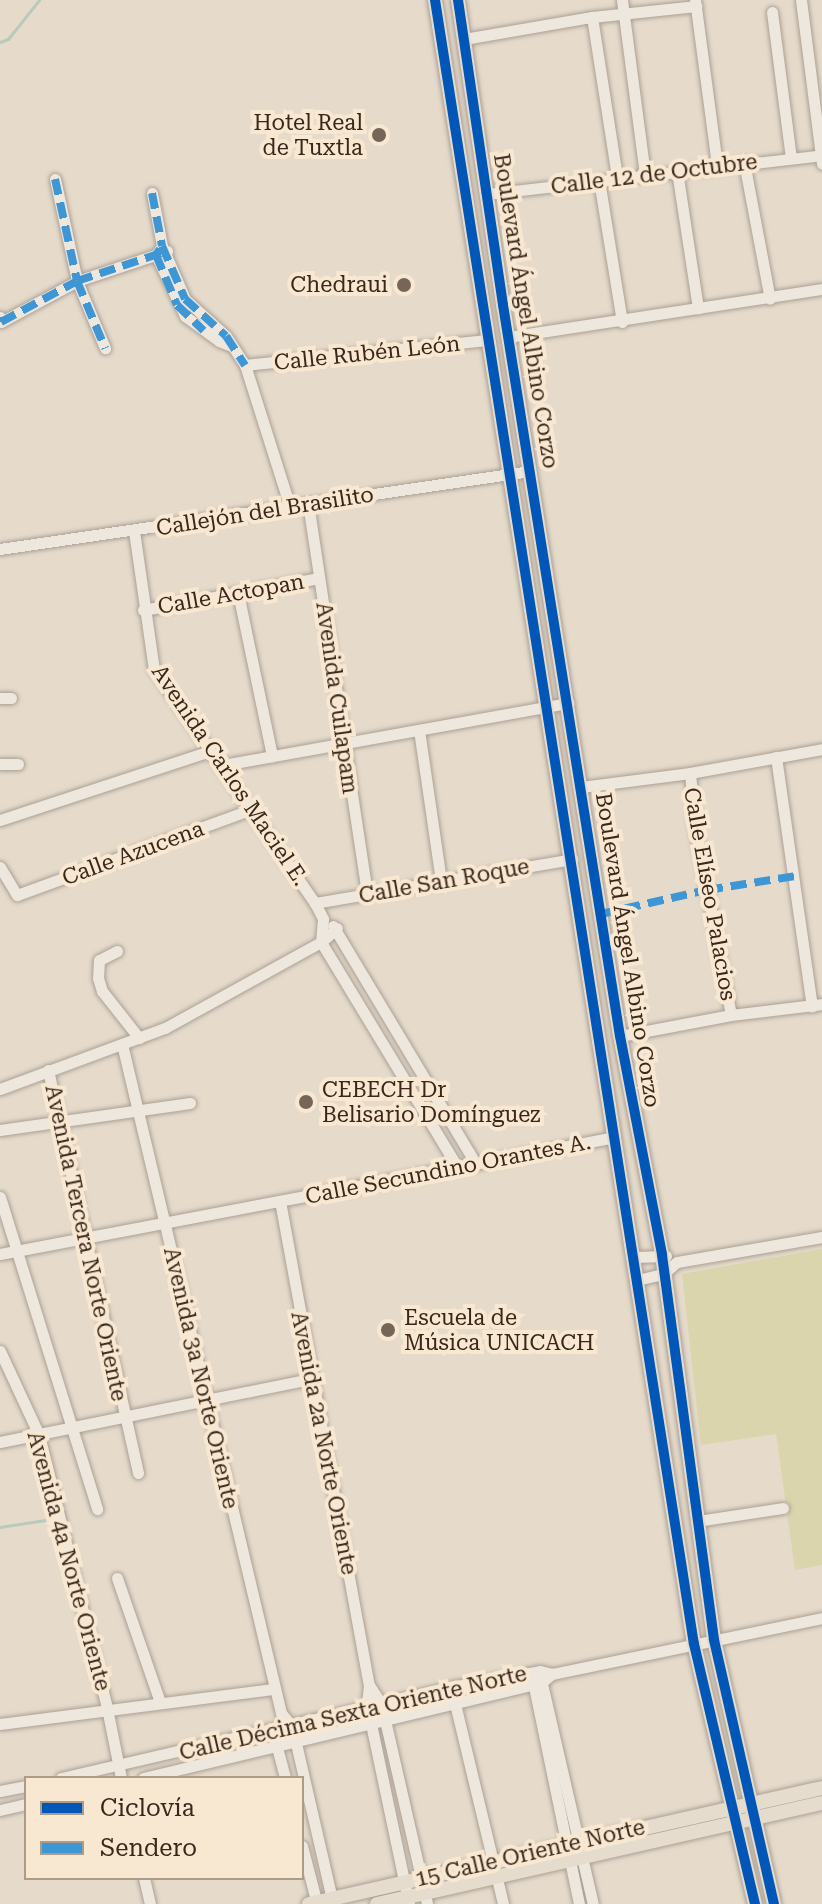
<!DOCTYPE html>
<meta charset="utf-8">
<style>
body{margin:0}
#map{position:relative;width:822px;height:1904px;overflow:hidden;background:#e6dbcb;font-family:"Roboto Serif",serif}
div>[style]{position:absolute}
.green>*{inset:0;background:#dad5ad}
.stream>*{height:3px;margin:-1.5px;padding:0 1.5px;transform-origin:1.5px;border-radius:1.5px;background:#b8cabc}
.roads{filter:drop-shadow(0 0 2px #aba095) drop-shadow(0 0 2px #aba095)}
.minor>*{height:11px;margin:-5.5px;padding:0 5.5px;transform-origin:5.5px;border-radius:5.5px;background:#ede7de}
.major>*{height:14px;margin:-7px;padding:0 7px;transform-origin:7px;border-radius:7px;background:#e5dcce}
.quiet>*{height:8px;margin-top:-4px;transform-origin:0;background:repeating-linear-gradient(90deg,#3e96d4 0 16px,transparent 0 24px)}
.cycleway>*{height:10px;margin:-5px;padding:0 5px;transform-origin:5px;border-radius:5px;background:#0057b8}
.dots>*{width:22px;height:22px;translate:-50% -50%;box-sizing:border-box;border:4px solid #f8e8d1;border-radius:50%}
span{translate:-50% -50%;white-space:nowrap;text-align:center;line-height:1.15;-webkit-text-stroke:8px #f8e8d1;paint-order:stroke}
.poi-label{font-size:22px;color:#3a271c}
.right{translate:-100% -50%;text-align:right}
.left{translate:0 -50%;text-align:left}
.street-label{font-size:22px;color:#3a271c}
.legend{position:absolute;left:24px;top:1776px;width:280px;height:104px;box-sizing:border-box;background:#f8e8d1;border:2px solid #ac9b89;margin:0;padding:10px 14px;list-style:none;font-size:24px;color:#3a271c}
.legend li{display:flex;align-items:center;gap:16px;height:40px}
.legend b{width:40px;border:2px solid #ac9b89}
</style>
<div id="map">
<div class="green">
<i style="clip-path:polygon(822px 1249px,822px 1565px,795px 1570px,776px 1434px,701px 1445px,682px 1274px)"></i>
</div>
<div class="stream">
<i style="left:0;top:42px;width:9px;rotate:-21deg"></i>
<i style="left:8px;top:39px;width:50px;rotate:-51.5deg"></i>
<i style="left:0;top:1527px;width:52px;rotate:-8.9deg"></i>
</div>
<div class="roads">
<div class="minor">
<i style="left:622px;top:0;width:177px;rotate:82.5deg"></i>
<i style="left:695px;top:0;width:166px;rotate:82.4deg"></i>
<i style="left:801px;top:0;width:165px;rotate:82.7deg"></i>
<i style="left:772px;top:12px;width:147px;rotate:82.6deg"></i>
<i style="left:592px;top:17px;width:162px;rotate:81.1deg"></i>
<i style="left:464px;top:39px;width:130px;rotate:-9.8deg"></i>
<i style="left:592px;top:17px;width:105px;rotate:-6deg"></i>
<i style="left:744px;top:162px;width:139px;rotate:79.3deg"></i>
<i style="left:677px;top:171px;width:139px;rotate:81.3deg"></i>
<i style="left:55px;top:179px;width:104px;rotate:77.8deg"></i>
<i style="left:77px;top:281px;width:73px;rotate:67.3deg"></i>
<i style="left:599px;top:180px;width:144px;rotate:80.8deg"></i>
<i style="left:152px;top:193px;width:54px;rotate:79.3deg"></i>
<i style="left:162px;top:246px;width:58px;rotate:66.5deg"></i>
<i style="left:185px;top:299px;width:55px;rotate:42.1deg"></i>
<i style="left:226px;top:336px;width:35px;rotate:57deg"></i>
<i style="left:245px;top:365px;width:149px;rotate:72.4deg"></i>
<i style="left:487px;top:194px;width:337px;rotate:-6.6deg"></i>
<i style="left:160px;top:249px;width:7px;rotate:124deg"></i>
<i style="left:156px;top:255px;width:68px;rotate:64.6deg"></i>
<i style="left:185px;top:316px;width:42px;rotate:36.3deg"></i>
<i style="left:219px;top:341px;width:14px;rotate:21deg"></i>
<i style="left:0;top:317px;width:5px;rotate:79deg"></i>
<i style="left:1px;top:322px;width:86px;rotate:-28.3deg"></i>
<i style="left:77px;top:281px;width:95px;rotate:-18.4deg"></i>
<i style="left:508px;top:337px;width:318px;rotate:-8.7deg"></i>
<i style="left:245px;top:365px;width:245px;rotate:-5.9deg"></i>
<i style="left:308px;top:503px;width:395px;rotate:81.4deg"></i>
<i style="left:134px;top:531px;width:139px;rotate:81.8deg"></i>
<i style="left:154px;top:669px;width:284px;rotate:55.5deg"></i>
<i style="left:315px;top:903px;width:18px;rotate:63deg"></i>
<i style="left:323px;top:919px;width:23px;rotate:95deg"></i>
<i style="left:321px;top:942px;width:263px;rotate:58.8deg"></i>
<i style="left:0;top:549px;width:536px;rotate:-8.37deg"></i>
<i style="left:238px;top:593px;width:167px;rotate:78.2deg"></i>
<i style="left:143px;top:610px;width:179px;rotate:-10.3deg"></i>
<i style="left:0;top:698px;width:11px"></i>
<i style="left:419px;top:730px;width:153px;rotate:81.7deg"></i>
<i style="left:776px;top:757px;width:252px;rotate:81.8deg"></i>
<i style="left:0;top:764px;width:18px"></i>
<i style="left:223px;top:765px;width:351px;rotate:-10.2deg"></i>
<i style="left:690px;top:773px;width:55px;rotate:84.8deg"></i>
<i style="left:695px;top:828px;width:190px;rotate:79.1deg"></i>
<i style="left:581px;top:787px;width:110px;rotate:-7.3deg"></i>
<i style="left:690px;top:773px;width:134px;rotate:-10.3deg"></i>
<i style="left:0;top:820px;width:221px;rotate:-18.2deg"></i>
<i style="left:0;top:867px;width:33px;rotate:59deg"></i>
<i style="left:17px;top:895px;width:247px;rotate:-20.1deg"></i>
<i style="left:315px;top:903px;width:261px;rotate:-9.7deg"></i>
<i style="left:333px;top:926px;width:278px;rotate:59deg"></i>
<i style="left:117px;top:951px;width:20px;rotate:153deg"></i>
<i style="left:99px;top:960px;width:18px;rotate:93deg"></i>
<i style="left:98px;top:978px;width:14px;rotate:73deg"></i>
<i style="left:102px;top:991px;width:60px;rotate:51.8deg"></i>
<i style="left:620px;top:1036px;width:113px;rotate:-10.7deg"></i>
<i style="left:731px;top:1015px;width:92px;rotate:-6.9deg"></i>
<i style="left:122px;top:1044px;width:688px;rotate:76.63deg"></i>
<i style="left:281px;top:1713px;width:17px;rotate:50deg"></i>
<i style="left:292px;top:1726px;width:182px;rotate:77deg"></i>
<i style="left:48px;top:1070px;width:413px;rotate:77.4deg"></i>
<i style="left:0;top:1089px;width:176px;rotate:-20.3deg"></i>
<i style="left:165px;top:1028px;width:178px;rotate:-28.9deg"></i>
<i style="left:321px;top:942px;width:21px;rotate:-41deg"></i>
<i style="left:0;top:1130px;width:192px;rotate:-8.1deg"></i>
<i style="left:0;top:1197px;width:327px;rotate:72.7deg"></i>
<i style="left:280px;top:1201px;width:492px;rotate:79.6deg"></i>
<i style="left:369px;top:1685px;width:20px;rotate:96deg"></i>
<i style="left:367px;top:1705px;width:203px;rotate:78.1deg"></i>
<i style="left:0;top:1254px;width:626px;rotate:-10.77deg"></i>
<i style="left:634px;top:1257px;width:32px;rotate:-2deg"></i>
<i style="left:637px;top:1280px;width:27px;rotate:-13deg"></i>
<i style="left:663px;top:1274px;width:18px;rotate:-41deg"></i>
<i style="left:677px;top:1262px;width:147px;rotate:-9.8deg"></i>
<i style="left:0;top:1351px;width:93px;rotate:65.1deg"></i>
<i style="left:39px;top:1435px;width:281px;rotate:76deg"></i>
<i style="left:107px;top:1708px;width:71px;rotate:78.7deg"></i>
<i style="left:0;top:1442px;width:317px;rotate:-11.5deg"></i>
<i style="left:697px;top:1521px;width:87px;rotate:-8.6deg"></i>
<i style="left:117px;top:1578px;width:131px;rotate:70.9deg"></i>
<i style="left:540px;top:1675px;width:235px;rotate:77deg"></i>
<i style="left:532px;top:1677px;width:232px;rotate:78.3deg"></i>
<i style="left:369px;top:1685px;width:20px;rotate:57deg"></i>
<i style="left:380px;top:1702px;width:19px;rotate:74deg"></i>
<i style="left:385px;top:1720px;width:189px;rotate:77.1deg"></i>
<i style="left:451px;top:1687px;width:223px;rotate:76.5deg"></i>
<i style="left:0;top:1724px;width:277px;rotate:-7.3deg"></i>
<i style="left:275px;top:1740px;width:39px;rotate:75deg"></i>
<i style="left:61px;top:1778px;width:400px;rotate:-13.1deg"></i>
<i style="left:451px;top:1687px;width:90px;rotate:-10.2deg"></i>
<i style="left:540px;top:1671px;width:12px;rotate:14deg"></i>
<i style="left:143px;top:1778px;width:410px;rotate:-13.5deg"></i>
<i style="left:542px;top:1682px;width:13px;rotate:-39deg"></i>
<i style="left:552px;top:1674px;width:276px;rotate:-11.7deg"></i>
<i style="left:0;top:1791px;width:26px;rotate:-11deg"></i>
<i style="left:0;top:1810px;width:27px;rotate:-13deg"></i>
<i style="left:302px;top:1846px;width:60px;rotate:75.5deg"></i>
<i style="left:144px;top:1878px;width:27px;rotate:77deg"></i>
</div>
<div class="major">
<i style="left:435px;top:0;width:1664px;rotate:81.05deg"></i>
<i style="left:694px;top:1644px;width:267px;rotate:76.8deg"></i>
<i style="left:458px;top:0;width:308px;rotate:81.6deg"></i>
<i style="left:503px;top:305px;width:740px;rotate:80.91deg"></i>
<i style="left:620px;top:1036px;width:223px;rotate:79.1deg"></i>
<i style="left:662px;top:1255px;width:388px;rotate:82.3deg"></i>
<i style="left:714px;top:1640px;width:271px;rotate:77.2deg"></i>
<i style="left:309px;top:1904px;width:526px;rotate:-12.74deg"></i>
<i style="left:377px;top:1904px;width:456px;rotate:-12.8deg"></i>
</div>
</div>
<div class="quiet">
<i style="left:55px;top:179px;width:104px;rotate:77.8deg"></i>
<i style="left:77px;top:281px;width:73px;rotate:67.3deg"></i>
<i style="left:152px;top:193px;width:54px;rotate:79.3deg"></i>
<i style="left:162px;top:246px;width:58px;rotate:66.5deg"></i>
<i style="left:185px;top:299px;width:55px;rotate:42.1deg"></i>
<i style="left:226px;top:336px;width:35px;rotate:57deg"></i>
<i style="left:160px;top:249px;width:7px;rotate:124deg"></i>
<i style="left:156px;top:255px;width:54px;rotate:67.2deg"></i>
<i style="left:177px;top:305px;width:37px;rotate:44deg"></i>
<i style="left:0;top:317px;width:5px;rotate:79deg"></i>
<i style="left:1px;top:322px;width:86px;rotate:-28.3deg"></i>
<i style="left:77px;top:281px;width:95px;rotate:-18.4deg"></i>
<i style="left:601px;top:914px;width:109px;rotate:-12.8deg"></i>
<i style="left:707px;top:890px;width:89px;rotate:-9deg"></i>
</div>
<div class="cycleway">
<i style="left:435px;top:0;width:1664px;rotate:81.05deg"></i>
<i style="left:694px;top:1644px;width:267px;rotate:76.8deg"></i>
<i style="left:458px;top:0;width:308px;rotate:81.6deg"></i>
<i style="left:503px;top:305px;width:740px;rotate:80.91deg"></i>
<i style="left:620px;top:1036px;width:223px;rotate:79.1deg"></i>
<i style="left:662px;top:1255px;width:388px;rotate:82.3deg"></i>
<i style="left:714px;top:1640px;width:271px;rotate:77.2deg"></i>
</div>
<div class="dots">
<i style="left:379px;top:135px;background:#766659"></i>
<i style="left:404px;top:285px;background:#766659"></i>
<i style="left:306px;top:1102px;background:#766659"></i>
<i style="left:388px;top:1330px;background:#766659"></i>
</div>
<div class="poi-label">
<span class="right" style="left:363px;top:135px">Hotel Real<br>de Tuxtla</span>
<span class="right" style="left:388px;top:285px">Chedraui</span>
<span class="left" style="left:322px;top:1102px">CEBECH Dr<br>Belisario Domínguez</span>
<span class="left" style="left:404px;top:1330px">Escuela de<br>Música UNICACH</span>
</div>
<div class="street-label">
<span style="left:654px;top:174px;rotate:-7deg">Calle 12 de Octubre</span>
<span style="left:526px;top:311px;rotate:81deg">Boulevard Ángel Albino Corzo</span>
<span style="left:367px;top:353px;rotate:-6deg">Calle Rubén León</span>
<span style="left:265px;top:511px;rotate:-9deg">Callejón del Brasilito</span>
<span style="left:231px;top:594px;rotate:-10deg">Calle Actopan</span>
<span style="left:337px;top:698px;rotate:82deg">Avenida Cuilapam</span>
<span style="left:230px;top:775px;rotate:56deg">Avenida Carlos Maciel E.</span>
<span style="left:133px;top:853px;rotate:-20deg">Calle Azucena</span>
<span style="left:444px;top:881px;rotate:-10deg">Calle San Roque</span>
<span style="left:710px;top:894px;rotate:80deg">Calle Elíseo Palacios</span>
<span style="left:628px;top:950px;rotate:81deg">Boulevard Ángel Albino Corzo</span>
<span style="left:448px;top:1169px;rotate:-11deg">Calle Secundino Orantes A.</span>
<span style="left:86px;top:1243px;rotate:78deg">Avenida Tercera Norte Oriente</span>
<span style="left:201px;top:1378px;rotate:77deg">Avenida 3a Norte Oriente</span>
<span style="left:324px;top:1443px;rotate:79deg">Avenida 2a Norte Oriente</span>
<span style="left:69px;top:1561px;rotate:75deg">Avenida 4a Norte Oriente</span>
<span style="left:353px;top:1713px;rotate:-13deg">Calle Décima Sexta Oriente Norte</span>
<span style="left:530px;top:1853px;rotate:-13deg">15 Calle Oriente Norte</span>
</div>
<ul class="legend">
<li><b style="height:10px;background:#0057b8"></b>Ciclovía</li>
<li><b style="height:10px;background:#3e96d4"></b>Sendero</li>
</ul>
</div>
